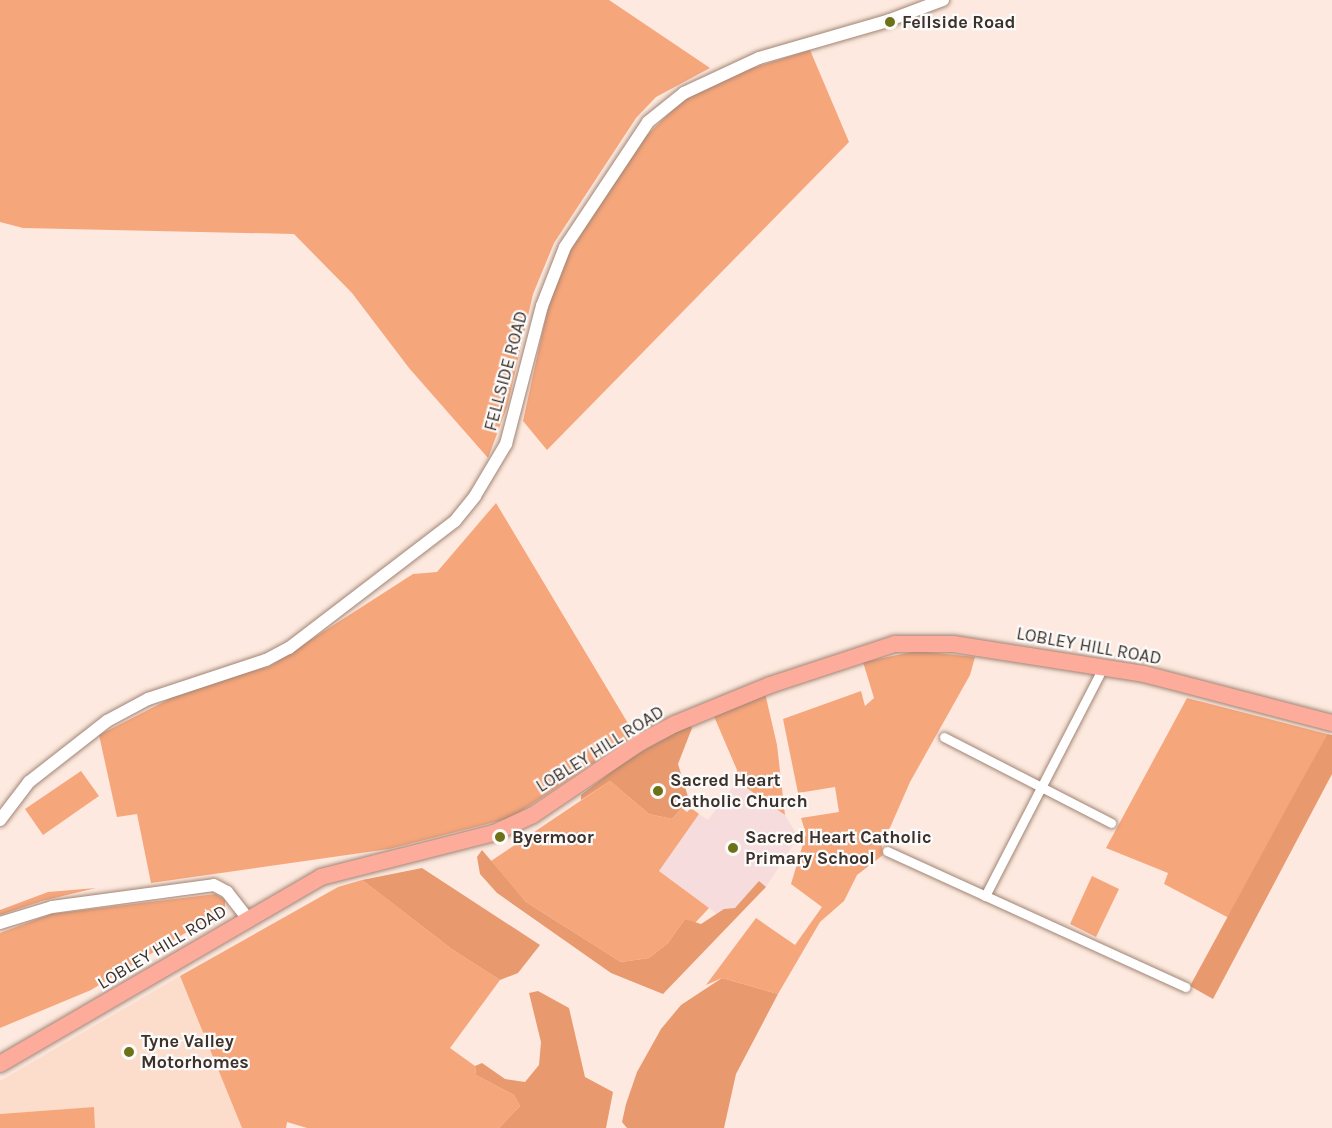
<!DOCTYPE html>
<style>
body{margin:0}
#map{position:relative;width:1332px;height:1128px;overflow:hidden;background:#fde9df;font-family:Karla,sans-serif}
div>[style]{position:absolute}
.built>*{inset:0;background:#fcdccb}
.education>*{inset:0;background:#f7dcde}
.green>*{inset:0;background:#f6a67b}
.forest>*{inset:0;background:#e9996e}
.roads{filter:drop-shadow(0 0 2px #a18474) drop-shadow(0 0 2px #a18474)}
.street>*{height:9px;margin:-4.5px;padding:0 4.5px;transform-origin:4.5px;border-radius:4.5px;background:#fff}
.secondary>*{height:12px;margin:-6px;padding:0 6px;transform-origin:6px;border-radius:6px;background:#fff}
.highway>*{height:16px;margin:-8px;padding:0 8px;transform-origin:8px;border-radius:8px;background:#fdac9c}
.dots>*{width:16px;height:16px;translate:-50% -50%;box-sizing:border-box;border:3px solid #fbfbfb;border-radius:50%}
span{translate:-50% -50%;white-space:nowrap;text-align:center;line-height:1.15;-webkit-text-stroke:4.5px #fbfbfb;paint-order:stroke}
.poi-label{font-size:18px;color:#3d312a;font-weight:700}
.left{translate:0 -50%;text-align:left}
.street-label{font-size:18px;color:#3d312a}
</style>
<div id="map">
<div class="built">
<i style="clip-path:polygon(180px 976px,242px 1128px,95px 1128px,94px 1107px,0 1114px,0 1081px)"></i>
</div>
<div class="education">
<i style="clip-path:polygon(737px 781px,785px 815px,796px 833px,795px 842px,766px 887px,759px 881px,735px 909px,717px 914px,659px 871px,699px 814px,708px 820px)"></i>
</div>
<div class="green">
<i style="clip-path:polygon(0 0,609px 0,710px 68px,656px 97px,636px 118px,554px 243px,533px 294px,507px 407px,488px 458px,409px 368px,352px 293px,294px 234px,23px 228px,0 222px)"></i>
<i style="clip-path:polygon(810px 50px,849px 142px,547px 450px,523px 421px,546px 316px,561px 267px,581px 230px,645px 137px,682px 101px,749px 69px)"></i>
<i style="clip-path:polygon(496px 503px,635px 735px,511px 818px,389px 849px,151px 883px,137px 814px,117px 817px,99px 735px,187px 690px,270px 666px,413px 574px,437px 572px)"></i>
<i style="clip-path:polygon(917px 651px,975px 657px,970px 675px,910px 782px,882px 846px,883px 855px,857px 875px,844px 901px,820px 922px,778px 994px,722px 978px,706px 985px,756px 918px,795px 945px,822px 907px,791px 884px,806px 834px,801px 818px,839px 812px,835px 787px,798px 793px,783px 719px,861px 691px,865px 706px,874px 698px,863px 662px)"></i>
<i style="clip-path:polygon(765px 693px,777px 745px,785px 815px,737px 781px,737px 770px,713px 714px)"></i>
<i style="clip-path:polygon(1187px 698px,1327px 734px,1229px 918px,1164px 884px,1168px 873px,1106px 848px)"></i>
<i style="clip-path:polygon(81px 771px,99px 796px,43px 835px,25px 809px)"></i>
<i style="clip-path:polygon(610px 781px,649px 814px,672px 819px,682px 808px,687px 812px,691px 808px,699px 814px,659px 871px,709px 908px,695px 923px,685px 919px,668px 943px,649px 958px,621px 962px,526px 902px,491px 861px)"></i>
<i style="clip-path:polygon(1092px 876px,1119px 889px,1096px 937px,1070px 924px)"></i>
<i style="clip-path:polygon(362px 880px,453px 950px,500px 980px,450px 1048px,475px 1066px,476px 1075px,514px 1095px,520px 1106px,499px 1128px,307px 1128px,287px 1122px,286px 1128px,242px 1128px,180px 976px,338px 887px)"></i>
<i style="clip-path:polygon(96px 888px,42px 901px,0 915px,0 910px,48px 892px)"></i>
<i style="clip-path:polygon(216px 894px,225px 900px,225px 909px,91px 990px,0 1028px,0 933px,51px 914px)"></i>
<i style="clip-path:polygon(94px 1107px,95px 1128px,0 1128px,0 1114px)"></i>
</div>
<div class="forest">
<i style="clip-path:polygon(690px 724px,692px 728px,678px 764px,689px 800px,672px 819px,649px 814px,610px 781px,581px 800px,581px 795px,627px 760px)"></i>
<i style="clip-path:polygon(1327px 734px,1332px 735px,1332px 774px,1213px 999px,1190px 986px)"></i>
<i style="clip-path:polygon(482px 850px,526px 902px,621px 962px,649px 958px,668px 943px,685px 919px,701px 924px,724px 909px,735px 908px,759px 881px,766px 887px,663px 994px,611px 973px,497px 893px,480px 874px,477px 857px)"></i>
<i style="clip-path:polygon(422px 868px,540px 945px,518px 973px,500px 980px,453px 950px,362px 880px)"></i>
<i style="clip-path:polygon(722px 978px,778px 994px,736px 1074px,724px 1128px,627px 1128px,622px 1122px,626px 1104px,637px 1072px,661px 1029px,681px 1005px)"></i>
<i style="clip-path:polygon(538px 991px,569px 1008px,585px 1077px,613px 1092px,606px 1128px,499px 1128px,520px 1106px,514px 1095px,476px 1075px,475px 1066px,482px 1063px,505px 1079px,525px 1082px,539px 1065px,541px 1042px,529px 993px)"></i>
</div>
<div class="roads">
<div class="street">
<i style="left:944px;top:737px;width:188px;rotate:27.2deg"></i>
<i style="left:887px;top:851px;width:328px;rotate:24.5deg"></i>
<i style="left:985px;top:896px;width:258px;rotate:-62.7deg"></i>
</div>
<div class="secondary">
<i style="left:0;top:820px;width:48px;rotate:-52.7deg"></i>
<i style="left:29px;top:782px;width:99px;rotate:-38deg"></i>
<i style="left:107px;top:721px;width:47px;rotate:-28.2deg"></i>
<i style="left:148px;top:699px;width:124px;rotate:-18.3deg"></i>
<i style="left:266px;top:660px;width:26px;rotate:-28deg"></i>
<i style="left:289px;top:648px;width:209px;rotate:-37.4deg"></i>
<i style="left:455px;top:521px;width:32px;rotate:-51deg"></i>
<i style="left:475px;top:496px;width:61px;rotate:-59.2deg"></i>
<i style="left:506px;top:444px;width:143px;rotate:-75.4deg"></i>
<i style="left:542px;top:306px;width:63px;rotate:-68.7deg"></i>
<i style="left:565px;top:247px;width:150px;rotate:-56.4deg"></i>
<i style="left:648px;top:122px;width:46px;rotate:-38.9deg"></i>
<i style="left:684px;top:93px;width:83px;rotate:-25deg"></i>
<i style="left:759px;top:58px;width:133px;rotate:-16.1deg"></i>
<i style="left:887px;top:21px;width:60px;rotate:-20.6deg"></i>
<i style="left:0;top:923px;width:54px;rotate:-17.1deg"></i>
<i style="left:52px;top:907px;width:163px;rotate:-7.7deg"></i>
<i style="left:214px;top:885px;width:15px;rotate:28deg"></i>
<i style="left:227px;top:892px;width:33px;rotate:52deg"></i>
</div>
<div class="highway">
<i style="left:0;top:1064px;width:371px;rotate:-30.2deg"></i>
<i style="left:321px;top:877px;width:179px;rotate:-14.3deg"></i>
<i style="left:494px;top:833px;width:43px;rotate:-24.8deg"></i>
<i style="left:533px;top:815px;width:130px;rotate:-34.1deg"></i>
<i style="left:641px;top:742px;width:38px;rotate:-28deg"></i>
<i style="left:675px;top:724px;width:103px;rotate:-22.3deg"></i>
<i style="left:770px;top:685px;width:132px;rotate:-18.2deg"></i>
<i style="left:895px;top:644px;width:58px"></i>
<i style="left:953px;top:644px;width:193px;rotate:8.9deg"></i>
<i style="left:1144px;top:674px;width:194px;rotate:14.6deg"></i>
</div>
</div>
<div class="dots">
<i style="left:890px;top:22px;background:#6d7218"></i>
<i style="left:658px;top:791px;background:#6d7218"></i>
<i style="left:500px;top:837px;background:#6d7218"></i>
<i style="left:733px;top:848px;background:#6d7218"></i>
<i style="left:129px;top:1052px;background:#6d7218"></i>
</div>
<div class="poi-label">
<span class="left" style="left:902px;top:22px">Fellside Road</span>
<span class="left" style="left:670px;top:791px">Sacred Heart<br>Catholic Church</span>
<span class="left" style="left:512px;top:837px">Byermoor</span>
<span class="left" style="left:745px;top:848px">Sacred Heart Catholic<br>Primary School</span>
<span class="left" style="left:141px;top:1052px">Tyne Valley<br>Motorhomes</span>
</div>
<div class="street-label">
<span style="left:506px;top:371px;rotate:-75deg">FELLSIDE ROAD</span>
<span style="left:1089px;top:646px;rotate:10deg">LOBLEY HILL ROAD</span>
<span style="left:600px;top:749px;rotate:-32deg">LOBLEY HILL ROAD</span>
<span style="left:162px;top:947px;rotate:-31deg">LOBLEY HILL ROAD</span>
</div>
</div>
